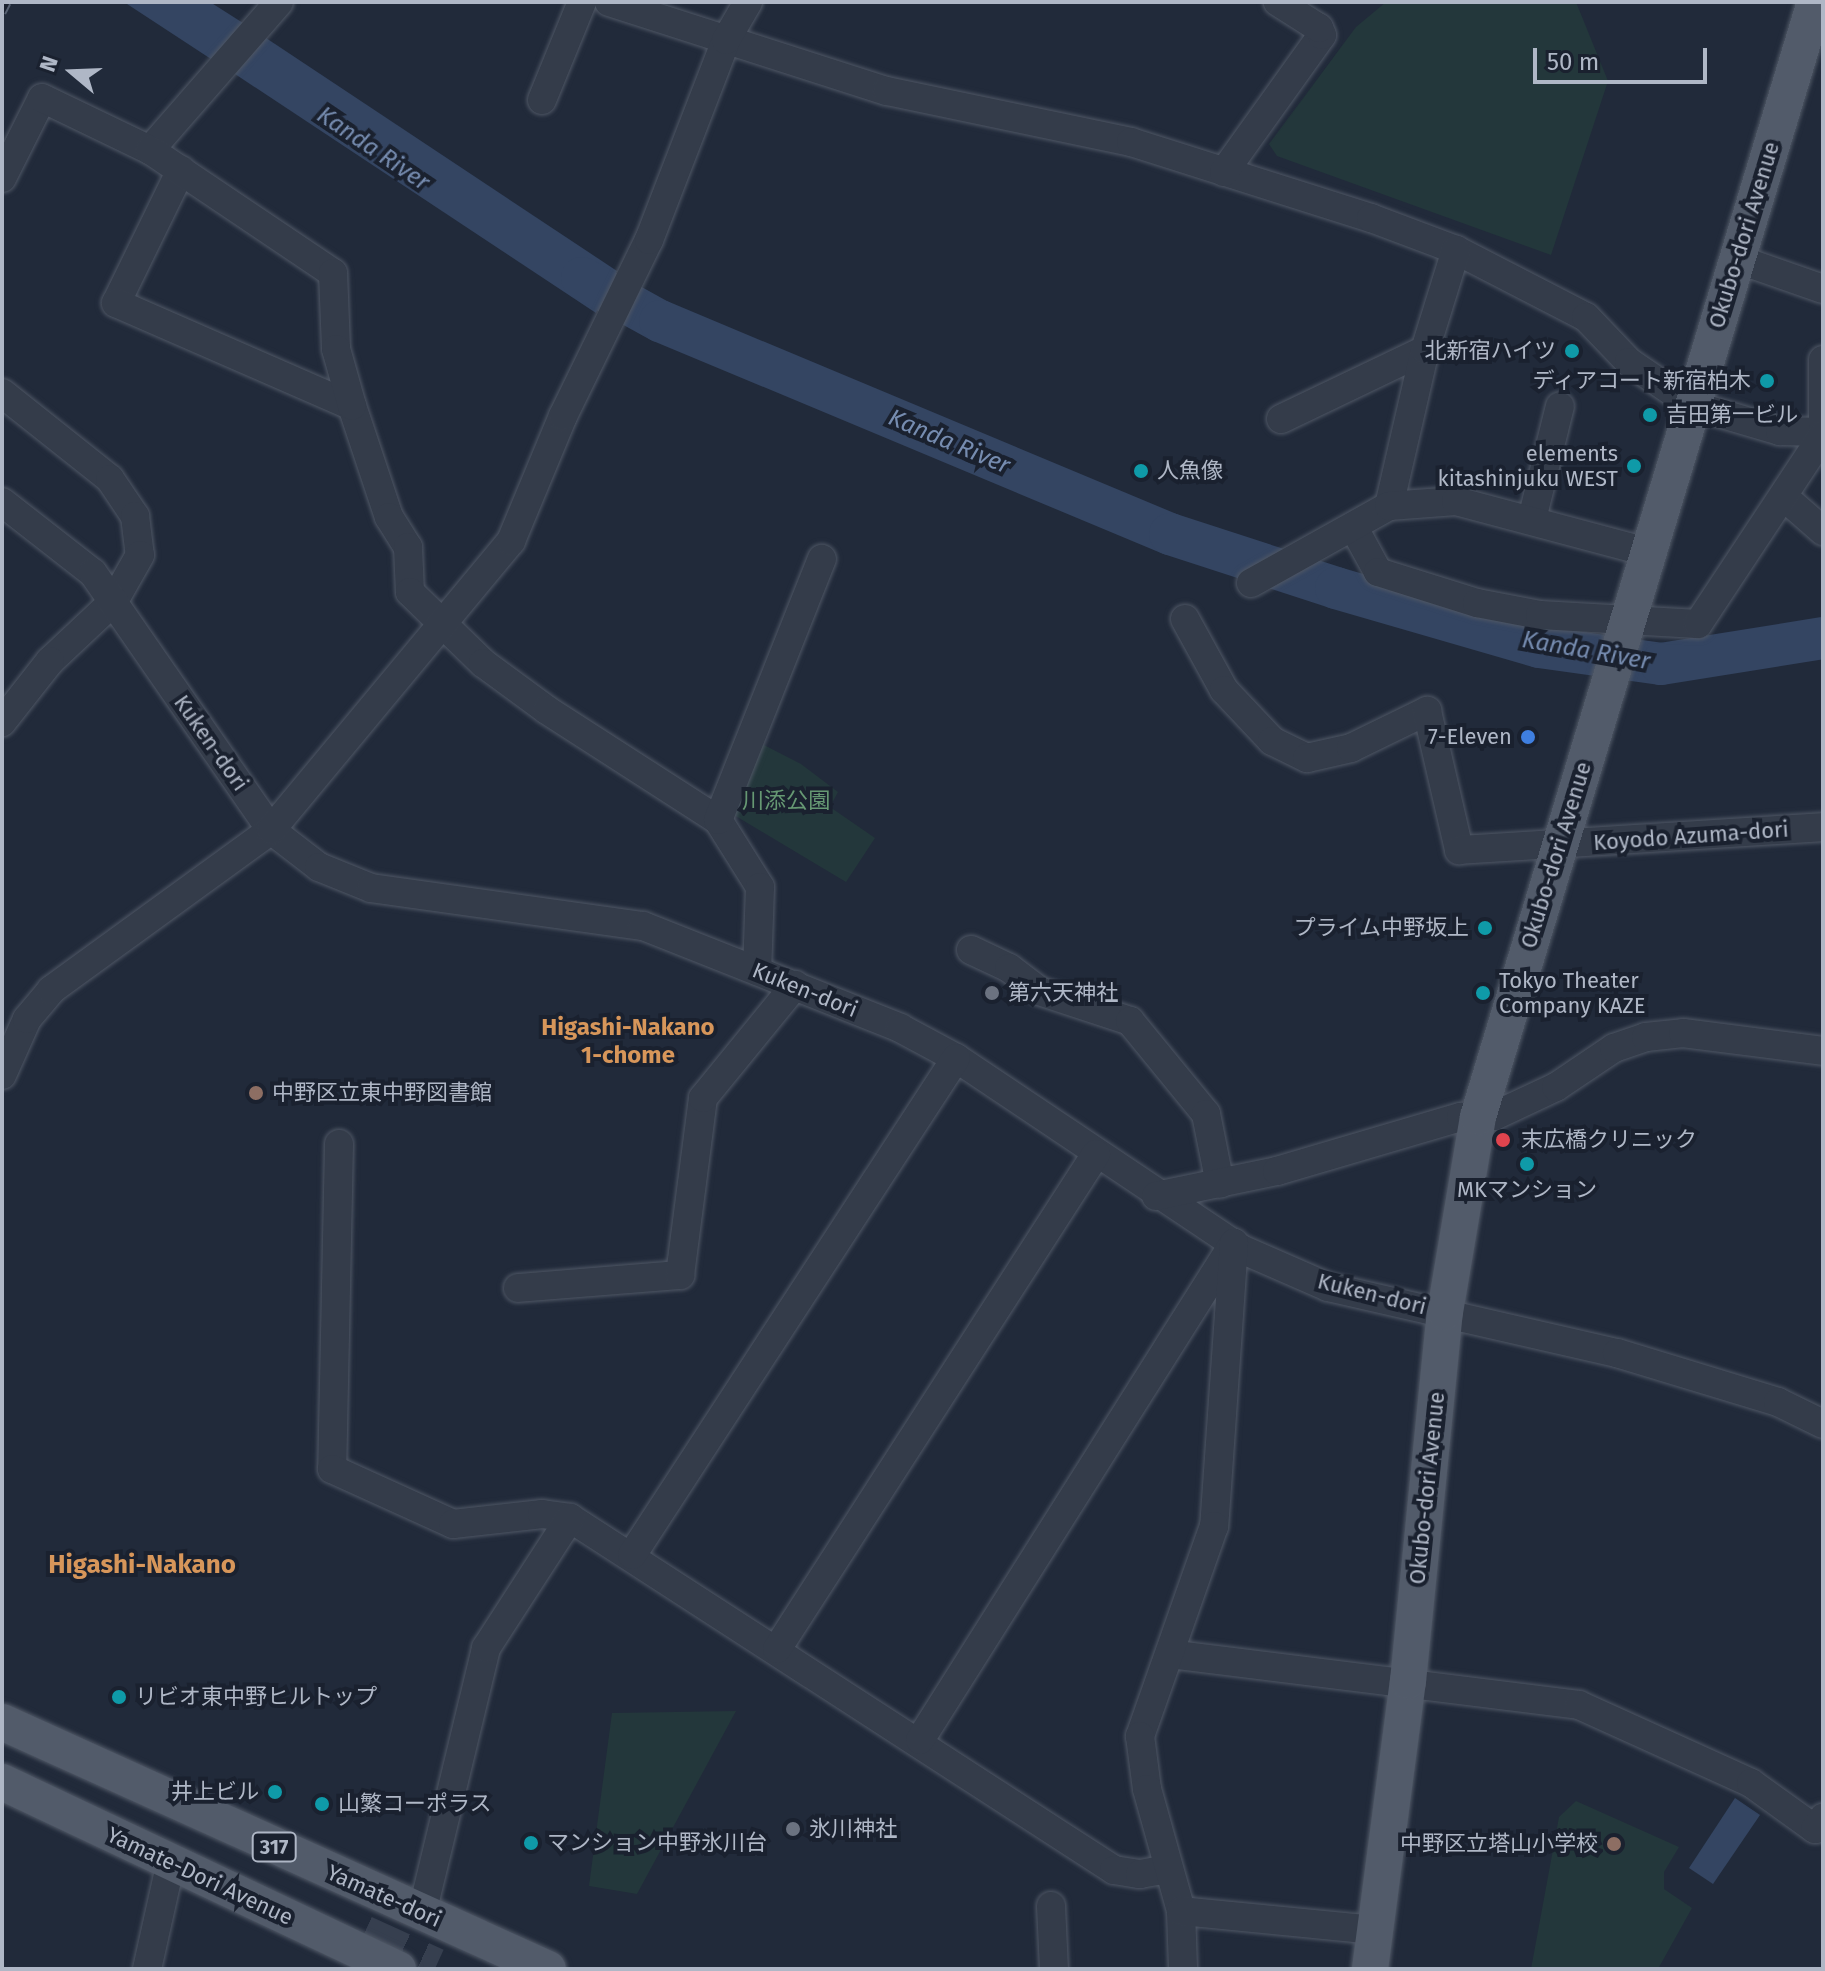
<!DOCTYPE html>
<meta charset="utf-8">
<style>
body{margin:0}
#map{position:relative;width:1825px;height:1971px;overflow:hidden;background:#212a3a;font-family:"Fira Sans","Noto Sans JP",sans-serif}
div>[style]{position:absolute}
.green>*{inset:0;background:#23373b}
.water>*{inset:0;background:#344562}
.river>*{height:42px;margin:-21px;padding:0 21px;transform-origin:21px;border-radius:21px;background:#344562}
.highway-tunnel>*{height:42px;margin-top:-21px;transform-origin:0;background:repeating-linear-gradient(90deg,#363f4f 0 42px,transparent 0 63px)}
.roads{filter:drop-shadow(0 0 2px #4f5765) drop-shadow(0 0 2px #4f5765)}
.minor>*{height:28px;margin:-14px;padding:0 14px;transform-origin:14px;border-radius:14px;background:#343c4a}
.major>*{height:36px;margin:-18px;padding:0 18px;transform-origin:18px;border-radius:18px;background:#525b6a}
.rail>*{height:9px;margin-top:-4.5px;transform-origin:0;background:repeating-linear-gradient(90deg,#1a212f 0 18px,#566071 0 36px);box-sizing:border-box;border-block:2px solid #566071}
.dots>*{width:22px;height:22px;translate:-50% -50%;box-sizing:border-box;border:4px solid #1a212f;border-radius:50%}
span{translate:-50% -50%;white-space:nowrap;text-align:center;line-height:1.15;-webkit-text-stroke:8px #1a212f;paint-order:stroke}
.shield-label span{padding:2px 6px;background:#1a212f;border:2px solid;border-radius:6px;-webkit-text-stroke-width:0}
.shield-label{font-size:20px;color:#afb7c6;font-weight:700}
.street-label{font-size:22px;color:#afb7c6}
.poi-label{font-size:22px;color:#afb7c6}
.right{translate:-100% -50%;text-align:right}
.left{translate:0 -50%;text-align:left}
.park-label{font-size:22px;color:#669873}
.water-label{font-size:24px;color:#768cb0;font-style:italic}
.neighbourhood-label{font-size:24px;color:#d7965a;font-weight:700}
.quarter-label{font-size:26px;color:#d7965a;font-weight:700}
.frame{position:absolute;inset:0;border:4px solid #afb7c6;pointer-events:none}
.north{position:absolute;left:32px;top:32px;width:80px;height:80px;-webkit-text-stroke:6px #1a212f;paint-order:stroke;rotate:289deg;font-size:22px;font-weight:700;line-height:32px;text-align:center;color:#afb7c6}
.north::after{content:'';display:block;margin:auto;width:28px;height:36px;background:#afb7c6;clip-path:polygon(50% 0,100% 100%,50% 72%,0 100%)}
.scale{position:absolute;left:1533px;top:48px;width:174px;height:36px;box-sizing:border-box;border:4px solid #afb7c6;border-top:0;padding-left:10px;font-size:24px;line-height:28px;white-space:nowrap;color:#afb7c6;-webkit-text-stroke:6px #1a212f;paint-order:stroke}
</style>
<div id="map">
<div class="green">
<i style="clip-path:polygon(1386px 2px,1576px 2px,1608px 81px,1551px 255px,1277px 156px,1269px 144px,1356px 27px)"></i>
<i style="clip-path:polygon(762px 744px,801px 764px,838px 792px,830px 807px,875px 838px,846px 882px,734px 815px)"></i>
<i style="clip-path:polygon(736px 1711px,637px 1894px,589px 1886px,612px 1713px)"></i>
<i style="clip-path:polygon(1576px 1801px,1679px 1847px,1664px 1872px,1664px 1889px,1692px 1908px,1658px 1969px,1531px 1969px,1559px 1817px)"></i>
</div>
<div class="water">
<i style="clip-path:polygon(124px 2px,210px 2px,243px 23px,211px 59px)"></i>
<i style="clip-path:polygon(266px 38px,617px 271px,596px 313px,235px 74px)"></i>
<i style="clip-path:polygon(1735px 1798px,1760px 1815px,1713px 1884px,1689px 1868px)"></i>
</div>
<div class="river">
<i style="left:582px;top:278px;width:89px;rotate:28.9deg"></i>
<i style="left:660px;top:321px;width:553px;rotate:22.67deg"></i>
<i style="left:1170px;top:534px;width:175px;rotate:18deg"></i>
<i style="left:1336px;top:588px;width:211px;rotate:16.2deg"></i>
<i style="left:1539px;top:647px;width:123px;rotate:7.9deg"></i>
<i style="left:1661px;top:664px;width:164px;rotate:-9.1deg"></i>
</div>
<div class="highway-tunnel">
<i style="left:363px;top:1936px;width:79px;rotate:24.6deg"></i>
</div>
<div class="roads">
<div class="minor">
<i style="left:609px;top:2px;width:292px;rotate:17.8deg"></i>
<i style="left:887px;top:91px;width:249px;rotate:11.8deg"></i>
<i style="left:1131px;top:142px;width:252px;rotate:17.6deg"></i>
<i style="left:1371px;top:218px;width:91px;rotate:20.6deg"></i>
<i style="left:1456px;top:250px;width:146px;rotate:27.3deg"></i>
<i style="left:1586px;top:317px;width:62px;rotate:46.3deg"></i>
<i style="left:1629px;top:362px;width:76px;rotate:34.3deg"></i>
<i style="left:1692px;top:405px;width:92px;rotate:16.5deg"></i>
<i style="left:1780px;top:431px;width:43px;rotate:1.3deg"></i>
<i style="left:542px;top:100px;width:106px;rotate:-67.8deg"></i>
<i style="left:150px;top:150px;width:196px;rotate:-48.9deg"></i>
<i style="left:181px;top:170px;width:148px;rotate:116deg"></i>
<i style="left:116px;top:303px;width:257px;rotate:23.6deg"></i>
<i style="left:352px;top:406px;width:117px;rotate:71.6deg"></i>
<i style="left:389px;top:517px;width:36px;rotate:58deg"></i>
<i style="left:408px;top:547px;width:45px;rotate:87.5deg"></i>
<i style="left:410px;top:592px;width:102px;rotate:44.2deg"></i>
<i style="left:483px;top:663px;width:79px;rotate:36.3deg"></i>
<i style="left:547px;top:710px;width:203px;rotate:32.8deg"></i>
<i style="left:718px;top:820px;width:79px;rotate:57.9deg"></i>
<i style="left:760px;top:887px;width:84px;rotate:92deg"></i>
<i style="left:1224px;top:172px;width:168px;rotate:-54.4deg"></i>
<i style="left:1322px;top:35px;width:8px;rotate:-113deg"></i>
<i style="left:1319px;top:28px;width:49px;rotate:-147.6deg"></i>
<i style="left:2px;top:178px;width:89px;rotate:-63.4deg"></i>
<i style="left:42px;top:98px;width:120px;rotate:25.7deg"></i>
<i style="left:150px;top:150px;width:220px;rotate:33.9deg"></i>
<i style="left:333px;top:273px;width:76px;rotate:87.7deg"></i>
<i style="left:336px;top:349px;width:59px;rotate:74.3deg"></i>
<i style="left:1737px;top:259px;width:91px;rotate:19.2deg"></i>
<i style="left:1823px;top:360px;width:65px;rotate:90deg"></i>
<i style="left:2px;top:393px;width:138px;rotate:38.5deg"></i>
<i style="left:110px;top:479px;width:45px;rotate:56deg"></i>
<i style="left:135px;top:516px;width:39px;rotate:83deg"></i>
<i style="left:140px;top:555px;width:53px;rotate:119.5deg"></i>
<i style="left:114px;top:601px;width:88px;rotate:136.8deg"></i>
<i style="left:50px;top:661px;width:78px;rotate:128.2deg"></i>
<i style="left:1281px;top:419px;width:160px;rotate:-25.6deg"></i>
<i style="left:1784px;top:497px;width:52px;rotate:41.1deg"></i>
<i style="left:2px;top:502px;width:115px;rotate:38deg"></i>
<i style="left:93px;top:573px;width:313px;rotate:55.3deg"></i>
<i style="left:271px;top:830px;width:61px;rotate:37.6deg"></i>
<i style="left:319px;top:867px;width:56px;rotate:22deg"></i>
<i style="left:371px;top:888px;width:275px;rotate:8deg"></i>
<i style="left:643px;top:926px;width:277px;rotate:21.6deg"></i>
<i style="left:900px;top:1028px;width:64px;rotate:28.2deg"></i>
<i style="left:956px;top:1058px;width:343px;rotate:33.8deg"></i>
<i style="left:1241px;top:1249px;width:95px;rotate:23.6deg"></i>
<i style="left:1328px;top:1287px;width:296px;rotate:12.9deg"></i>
<i style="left:1617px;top:1353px;width:168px;rotate:16.9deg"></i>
<i style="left:1778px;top:1402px;width:50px;rotate:26.1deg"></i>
<i style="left:1389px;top:506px;width:160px;rotate:-77deg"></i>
<i style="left:1425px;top:350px;width:105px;rotate:-72.8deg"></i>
<i style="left:1532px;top:519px;width:116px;rotate:-76.1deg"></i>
<i style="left:1354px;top:528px;width:50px;rotate:61.4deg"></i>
<i style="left:1378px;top:572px;width:104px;rotate:17.4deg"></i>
<i style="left:1477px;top:603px;width:64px;rotate:10.8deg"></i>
<i style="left:1540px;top:615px;width:158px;rotate:3.3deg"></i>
<i style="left:1698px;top:624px;width:227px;rotate:-56.5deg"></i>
<i style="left:1251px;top:583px;width:158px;rotate:-29.2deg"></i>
<i style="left:1389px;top:506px;width:67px;rotate:-4.3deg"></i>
<i style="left:1456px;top:501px;width:199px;rotate:14.9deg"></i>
<i style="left:1185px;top:619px;width:81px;rotate:61.2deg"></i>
<i style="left:1224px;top:690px;width:70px;rotate:46.7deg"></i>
<i style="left:1272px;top:741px;width:39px;rotate:26deg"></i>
<i style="left:1307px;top:758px;width:45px;rotate:-12.8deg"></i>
<i style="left:1351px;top:748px;width:85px;rotate:-26deg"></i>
<i style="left:1427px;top:711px;width:143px;rotate:77deg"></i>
<i style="left:1459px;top:850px;width:365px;rotate:-3.6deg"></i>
<i style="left:718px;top:820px;width:281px;rotate:-68.3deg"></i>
<i style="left:971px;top:950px;width:42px;rotate:25.3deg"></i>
<i style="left:1009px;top:968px;width:38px;rotate:37deg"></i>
<i style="left:1039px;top:991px;width:96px;rotate:18.2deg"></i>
<i style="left:1130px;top:1021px;width:120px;rotate:50.7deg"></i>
<i style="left:1206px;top:1114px;width:71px;rotate:78.7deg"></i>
<i style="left:2px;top:1075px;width:61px;rotate:-65.9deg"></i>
<i style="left:27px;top:1019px;width:38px;rotate:-50deg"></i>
<i style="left:51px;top:990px;width:272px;rotate:-36deg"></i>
<i style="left:271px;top:830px;width:376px;rotate:-50.3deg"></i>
<i style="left:511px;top:541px;width:135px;rotate:-67.4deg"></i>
<i style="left:563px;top:416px;width:196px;rotate:-64deg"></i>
<i style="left:649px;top:240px;width:214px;rotate:-68.9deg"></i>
<i style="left:726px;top:40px;width:44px;rotate:-59.9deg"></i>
<i style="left:339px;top:1144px;width:325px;rotate:91.2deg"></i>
<i style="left:332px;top:1469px;width:133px;rotate:24.4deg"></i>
<i style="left:453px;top:1524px;width:90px;rotate:-6.4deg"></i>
<i style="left:542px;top:1514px;width:28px;rotate:8deg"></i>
<i style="left:570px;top:1518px;width:648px;rotate:32.91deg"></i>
<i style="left:1114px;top:1870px;width:26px;rotate:9deg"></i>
<i style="left:1140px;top:1874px;width:27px;rotate:-10deg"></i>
<i style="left:1156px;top:1196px;width:124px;rotate:-11.7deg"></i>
<i style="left:1277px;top:1171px;width:192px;rotate:-16.4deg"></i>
<i style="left:1461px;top:1117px;width:33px;rotate:-2deg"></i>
<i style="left:1494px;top:1116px;width:68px;rotate:-25.1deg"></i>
<i style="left:1556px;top:1087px;width:70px;rotate:-33.9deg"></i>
<i style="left:1614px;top:1048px;width:34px;rotate:-19deg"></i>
<i style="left:1646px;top:1037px;width:37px;rotate:-6deg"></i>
<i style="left:1683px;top:1033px;width:141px;rotate:7.3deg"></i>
<i style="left:518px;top:1288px;width:163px;rotate:-4.6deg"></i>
<i style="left:680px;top:1275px;width:178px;rotate:-82.6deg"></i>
<i style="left:703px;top:1098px;width:146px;rotate:-50.8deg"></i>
<i style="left:632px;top:1555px;width:593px;rotate:-56.9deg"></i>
<i style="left:777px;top:1649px;width:589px;rotate:-57.2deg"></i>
<i style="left:1170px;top:1654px;width:412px;rotate:7.1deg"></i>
<i style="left:1579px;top:1705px;width:189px;rotate:24.4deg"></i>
<i style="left:1751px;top:1783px;width:79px;rotate:35.7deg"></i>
<i style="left:1815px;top:1829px;width:14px;rotate:-54deg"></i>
<i style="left:920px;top:1740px;width:588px;rotate:-57.72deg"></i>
<i style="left:1234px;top:1243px;width:284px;rotate:94deg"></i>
<i style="left:1214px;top:1526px;width:223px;rotate:109.4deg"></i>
<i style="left:1140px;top:1736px;width:53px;rotate:82.5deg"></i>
<i style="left:1147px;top:1789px;width:127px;rotate:74.4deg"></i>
<i style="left:1181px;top:1911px;width:58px;rotate:88deg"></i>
<i style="left:1051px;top:1906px;width:63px;rotate:87.3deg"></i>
<i style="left:1181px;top:1911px;width:196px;rotate:5.6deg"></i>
<i style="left:422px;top:1913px;width:273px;rotate:-76.4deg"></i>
<i style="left:486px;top:1648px;width:155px;rotate:-57.1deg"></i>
<i style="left:147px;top:1969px;width:110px;rotate:-77.4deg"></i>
</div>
<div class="major">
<i style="left:2px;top:1722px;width:599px;rotate:24.34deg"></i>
<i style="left:2px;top:1782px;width:438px;rotate:25.3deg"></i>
<i style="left:1370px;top:1969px;width:290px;rotate:-82.5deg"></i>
<i style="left:1408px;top:1681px;width:371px;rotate:-84.3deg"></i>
<i style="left:1445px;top:1312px;width:198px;rotate:-80.4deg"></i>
<i style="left:1478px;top:1117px;width:1165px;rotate:-73.18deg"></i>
</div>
</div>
<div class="rail">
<i style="left:2px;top:12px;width:11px;rotate:-63deg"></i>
</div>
<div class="dots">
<i style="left:1572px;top:351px;background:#0f9aa8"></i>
<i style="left:1767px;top:381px;background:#0f9aa8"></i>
<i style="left:1650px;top:415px;background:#0f9aa8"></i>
<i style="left:1634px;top:466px;background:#0f9aa8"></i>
<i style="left:1141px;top:471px;background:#0f9aa8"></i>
<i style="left:1528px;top:737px;background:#3f7fe0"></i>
<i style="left:1485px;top:928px;background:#0f9aa8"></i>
<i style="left:992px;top:993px;background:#6b7280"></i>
<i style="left:1483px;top:993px;background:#0f9aa8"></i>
<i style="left:256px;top:1093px;background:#8d6e63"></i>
<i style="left:1503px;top:1140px;background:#e0444e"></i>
<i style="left:1527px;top:1164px;background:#0f9aa8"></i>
<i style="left:119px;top:1697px;background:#0f9aa8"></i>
<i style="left:275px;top:1792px;background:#0f9aa8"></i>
<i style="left:322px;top:1804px;background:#0f9aa8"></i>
<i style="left:793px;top:1829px;background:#6b7280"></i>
<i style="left:531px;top:1843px;background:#0f9aa8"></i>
<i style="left:1614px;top:1844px;background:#8d6e63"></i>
</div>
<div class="shield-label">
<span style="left:274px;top:1847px">317</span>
</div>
<div class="street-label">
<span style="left:1744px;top:235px;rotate:-73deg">Okubo-dori Avenue</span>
<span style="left:211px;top:743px;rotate:55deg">Kuken-dori</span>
<span style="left:1691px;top:836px;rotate:-4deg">Koyodo Azuma-dori</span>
<span style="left:1556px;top:855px;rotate:-73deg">Okubo-dori Avenue</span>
<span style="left:805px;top:990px;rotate:22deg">Kuken-dori</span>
<span style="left:1372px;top:1294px;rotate:14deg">Kuken-dori</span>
<span style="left:1427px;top:1488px;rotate:-84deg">Okubo-dori Avenue</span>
<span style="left:200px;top:1876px;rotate:25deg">Yamate-Dori Avenue</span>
<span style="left:384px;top:1896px;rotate:24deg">Yamate-dori</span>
</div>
<div class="poi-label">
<span class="right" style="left:1556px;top:351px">北新宿ハイツ</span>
<span class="right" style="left:1751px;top:381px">ディアコート新宿柏木</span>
<span class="left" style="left:1666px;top:415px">吉田第一ビル</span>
<span class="right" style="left:1618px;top:466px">elements<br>kitashinjuku WEST</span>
<span class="left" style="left:1157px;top:471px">人魚像</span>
<span class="right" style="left:1512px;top:737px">7-Eleven</span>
<span class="right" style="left:1469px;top:928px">プライム中野坂上</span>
<span class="left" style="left:1499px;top:993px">Tokyo Theater<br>Company KAZE</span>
<span class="left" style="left:1008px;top:993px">第六天神社</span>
<span class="left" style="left:272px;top:1093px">中野区立東中野図書館</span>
<span class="left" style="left:1521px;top:1140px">末広橋クリニック</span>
<span style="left:1527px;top:1190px">MKマンション</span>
<span class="left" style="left:135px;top:1697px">リビオ東中野ヒルトップ</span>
<span class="right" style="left:259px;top:1792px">井上ビル</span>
<span class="left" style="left:338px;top:1804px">山繁コーポラス</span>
<span class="left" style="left:809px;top:1829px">氷川神社</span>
<span class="left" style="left:547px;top:1843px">マンション中野氷川台</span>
<span class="right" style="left:1598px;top:1844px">中野区立塔山小学校</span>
</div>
<div class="park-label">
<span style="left:786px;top:801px">川添公園</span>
</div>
<div class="water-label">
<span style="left:373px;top:149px;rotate:34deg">Kanda River</span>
<span style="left:949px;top:442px;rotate:23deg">Kanda River</span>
<span style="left:1586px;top:651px;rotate:10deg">Kanda River</span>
</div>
<div class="neighbourhood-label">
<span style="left:628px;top:1042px">Higashi-Nakano<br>1-chome</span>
</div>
<div class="quarter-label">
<span style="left:142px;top:1565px">Higashi-Nakano</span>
</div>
<div class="frame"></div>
<div class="north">N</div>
<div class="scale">50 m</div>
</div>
